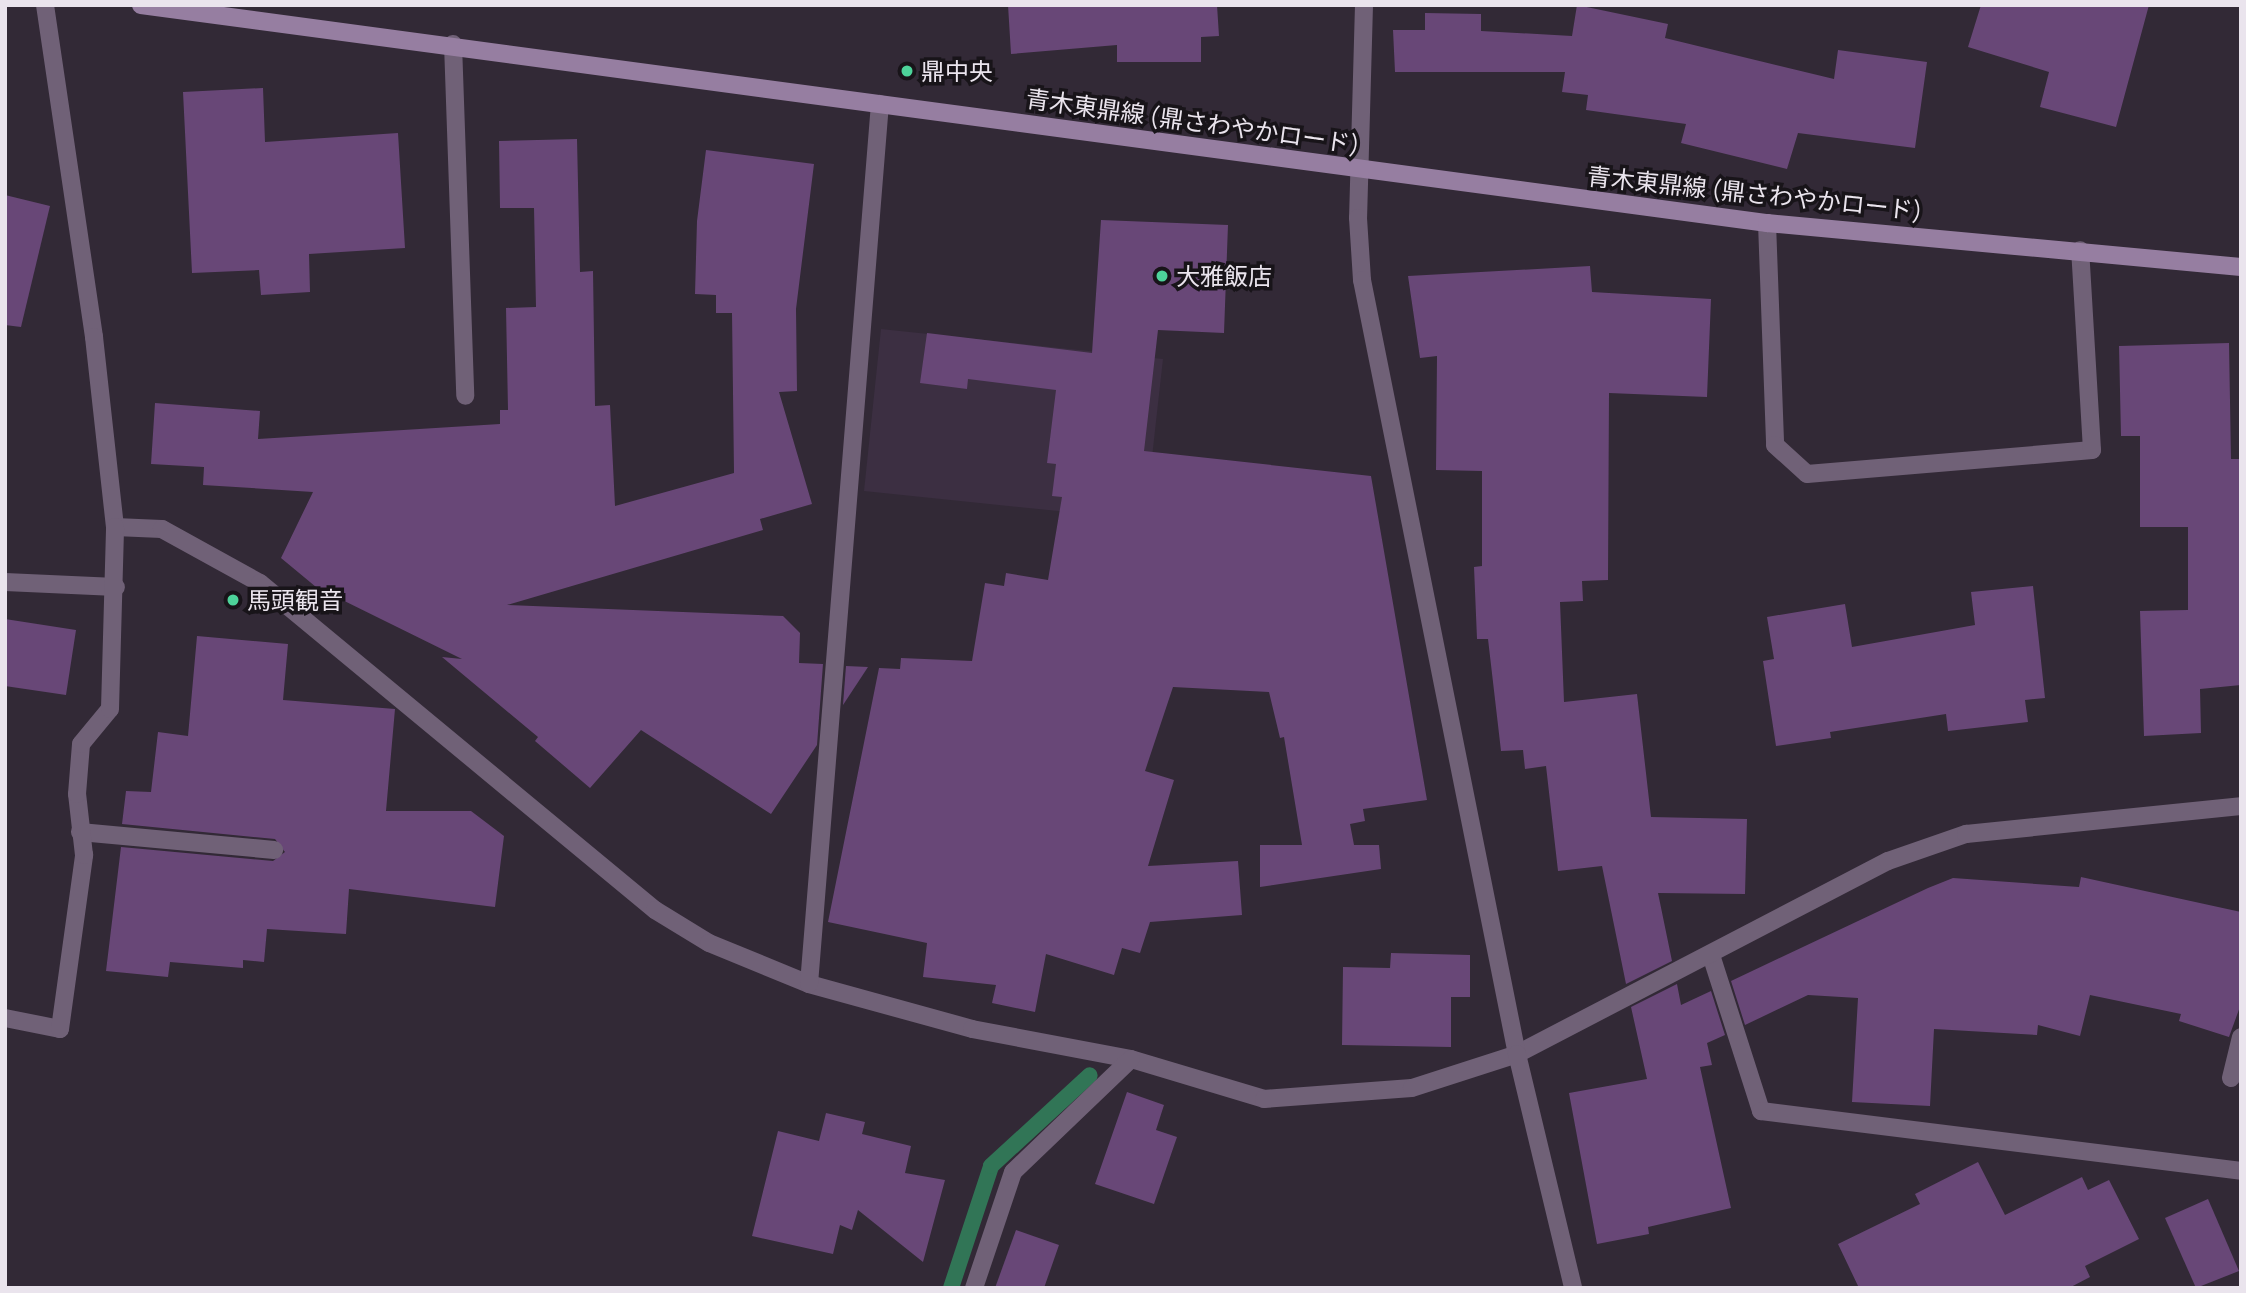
<!DOCTYPE html>
<meta charset="utf-8">
<style>
body{margin:0}
#map{position:relative;width:2246px;height:1293px;overflow:hidden;background:#322936;font-family:Manrope,"Noto Sans JP",sans-serif}
div>[style]{position:absolute}
.built>*{inset:0;background:#3c2f42}
.stream>*{height:16px;margin:-8px;padding:0 8px;transform-origin:8px;border-radius:8px;background:#317556}
.building>*{inset:0;background:#684777}
.service>*{height:18px;margin:-9px;padding:0 9px;transform-origin:9px;border-radius:9px;background:#706177}
.minor>*{height:18px;margin:-9px;padding:0 9px;transform-origin:9px;border-radius:9px;background:#706177}
.secondary>*{height:18px;margin:-9px;padding:0 9px;transform-origin:9px;border-radius:9px;background:#967ea1}
.dots>*{width:19px;height:19px;translate:-50% -50%;box-sizing:border-box;border:4px solid #181419;border-radius:50%}
span{translate:-50% -50%;white-space:nowrap;text-align:center;line-height:1.15;-webkit-text-stroke:7px #181419;paint-order:stroke}
.poi-label{font-size:24px;color:#eae4ed}
.left{translate:0 -50%;text-align:left}
.street-label{font-size:24px;color:#eae4ed}
.frame{position:absolute;inset:0;border:7px solid #eae4ed;pointer-events:none}
</style>
<div id="map">
<div class="built">
<i style="clip-path:polygon(881px 329px,1163px 359px,1145px 520px,864px 491px)"></i>
</div>
<div class="stream">
<i style="left:951px;top:1288px;width:128px;rotate:-71.8deg"></i>
<i style="left:991px;top:1166px;width:134px;rotate:-42.6deg"></i>
</div>
<div class="building">
<i style="clip-path:polygon(1008px 5px,1217px 5px,1219px 36px,1201px 37px,1201px 62px,1117px 62px,1117px 45px,1011px 54px)"></i>
<i style="clip-path:polygon(1577px 5px,1668px 24px,1665px 38px,1834px 79px,1838px 50px,1927px 62px,1915px 148px,1798px 133px,1787px 169px,1681px 143px,1686px 124px,1586px 110px,1588px 95px,1562px 92px,1565px 72px,1395px 72px,1393px 30px,1425px 30px,1425px 13px,1481px 14px,1481px 31px,1572px 36px)"></i>
<i style="clip-path:polygon(1981px 5px,2149px 5px,2116px 127px,2040px 107px,2049px 72px,1968px 47px)"></i>
<i style="clip-path:polygon(263px 88px,265px 142px,398px 133px,405px 248px,309px 254px,310px 292px,261px 295px,259px 270px,192px 273px,183px 92px)"></i>
<i style="clip-path:polygon(577px 139px,580px 272px,593px 271px,595px 406px,610px 405px,615px 506px,734px 473px,732px 313px,716px 313px,716px 295px,695px 294px,697px 221px,706px 150px,814px 164px,796px 309px,797px 391px,779px 392px,812px 504px,760px 519px,763px 530px,507px 605px,783px 616px,800px 633px,799px 663px,823px 664px,817px 745px,771px 814px,641px 730px,590px 788px,535px 741px,538px 737px,442px 657px,462px 659px,316px 587px,281px 558px,313px 492px,203px 485px,204px 467px,151px 464px,155px 403px,260px 411px,258px 439px,500px 424px,500px 410px,508px 410px,506px 308px,536px 307px,534px 208px,500px 208px,499px 141px)"></i>
<i style="clip-path:polygon(5px 195px,50px 206px,21px 327px,5px 325px)"></i>
<i style="clip-path:polygon(1101px 220px,1228px 225px,1224px 333px,1158px 330px,1144px 451px,1371px 476px,1427px 800px,1363px 809px,1365px 821px,1350px 824px,1354px 845px,1379px 845px,1381px 869px,1260px 887px,1260px 845px,1302px 845px,1284px 737px,1280px 738px,1269px 692px,1173px 687px,1145px 771px,1174px 780px,1148px 866px,1238px 861px,1242px 915px,1150px 922px,1140px 953px,1122px 948px,1114px 975px,1046px 954px,1035px 1012px,992px 1003px,996px 985px,923px 977px,927px 943px,828px 922px,879px 668px,900px 669px,901px 658px,972px 661px,985px 583px,1004px 586px,1006px 573px,1048px 580px,1062px 497px,1052px 496px,1056px 464px,1047px 463px,1056px 390px,968px 379px,967px 389px,920px 383px,927px 333px,1092px 353px)"></i>
<i style="clip-path:polygon(1590px 266px,1592px 292px,1711px 299px,1707px 397px,1609px 393px,1608px 580px,1582px 581px,1583px 601px,1560px 602px,1564px 702px,1637px 694px,1651px 817px,1747px 819px,1745px 894px,1658px 893px,1672px 961px,1626px 984px,1602px 866px,1558px 871px,1546px 766px,1525px 769px,1523px 750px,1501px 751px,1488px 639px,1477px 639px,1474px 567px,1482px 566px,1482px 471px,1436px 470px,1437px 356px,1420px 358px,1408px 276px)"></i>
<i style="clip-path:polygon(2229px 343px,2231px 459px,2241px 459px,2241px 685px,2200px 689px,2201px 733px,2144px 736px,2140px 611px,2188px 610px,2188px 527px,2140px 527px,2140px 436px,2121px 436px,2119px 346px)"></i>
<i style="clip-path:polygon(2033px 586px,2045px 698px,2025px 700px,2028px 722px,1948px 731px,1946px 714px,1830px 732px,1831px 738px,1776px 746px,1763px 661px,1774px 659px,1767px 617px,1845px 604px,1852px 647px,1975px 625px,1971px 592px)"></i>
<i style="clip-path:polygon(5px 619px,76px 630px,66px 695px,5px 686px)"></i>
<i style="clip-path:polygon(197px 636px,288px 644px,283px 700px,395px 709px,386px 811px,471px 811px,504px 836px,495px 907px,349px 889px,346px 934px,267px 929px,264px 962px,243px 960px,243px 968px,170px 962px,168px 977px,106px 971px,121px 847px,273px 861px,285px 852px,275px 839px,122px 824px,126px 791px,151px 792px,158px 732px,188px 736px)"></i>
<i style="clip-path:polygon(846px 666px,868px 667px,843px 705px)"></i>
<i style="clip-path:polygon(2081px 877px,2241px 912px,2241px 1004px,2229px 1037px,2179px 1021px,2181px 1014px,2090px 995px,2080px 1036px,2038px 1025px,2037px 1035px,1934px 1029px,1930px 1106px,1852px 1102px,1858px 998px,1808px 995px,1745px 1025px,1731px 981px,1928px 888px,1953px 878px,2079px 887px)"></i>
<i style="clip-path:polygon(1391px 953px,1470px 955px,1470px 997px,1451px 997px,1451px 1047px,1342px 1045px,1343px 967px,1390px 968px)"></i>
<i style="clip-path:polygon(1677px 984px,1681px 1005px,1711px 991px,1725px 1035px,1707px 1043px,1712px 1065px,1700px 1067px,1731px 1208px,1648px 1227px,1649px 1234px,1597px 1244px,1569px 1093px,1647px 1079px,1631px 1007px)"></i>
<i style="clip-path:polygon(1127px 1092px,1164px 1105px,1156px 1130px,1177px 1137px,1154px 1204px,1095px 1184px)"></i>
<i style="clip-path:polygon(826px 1113px,865px 1122px,862px 1134px,911px 1146px,905px 1173px,945px 1180px,923px 1262px,858px 1210px,852px 1230px,840px 1225px,833px 1254px,752px 1236px,778px 1131px,819px 1141px)"></i>
<i style="clip-path:polygon(1978px 1162px,2005px 1215px,2082px 1177px,2088px 1190px,2109px 1180px,2139px 1239px,2085px 1266px,2090px 1277px,2069px 1288px,1859px 1288px,1838px 1244px,1920px 1204px,1915px 1194px)"></i>
<i style="clip-path:polygon(2208px 1199px,2239px 1271px,2196px 1288px,2165px 1218px)"></i>
<i style="clip-path:polygon(1016px 1230px,1059px 1245px,1044px 1288px,995px 1288px)"></i>
</div>
<div class="service">
<i style="left:453px;top:44px;width:352px;rotate:88deg"></i>
<i style="left:1767px;top:223px;width:222px;rotate:87.9deg"></i>
<i style="left:1775px;top:445px;width:43px;rotate:42.2deg"></i>
<i style="left:1807px;top:474px;width:286px;rotate:-4.8deg"></i>
<i style="left:2092px;top:450px;width:200px;rotate:-93.4deg"></i>
<i style="left:5px;top:582px;width:111px;rotate:2.6deg"></i>
<i style="left:80px;top:832px;width:195px;rotate:5.3deg"></i>
<i style="left:1711px;top:955px;width:164px;rotate:72.2deg"></i>
<i style="left:1761px;top:1111px;width:484px;rotate:7.1deg"></i>
<i style="left:5px;top:1018px;width:56px;rotate:11.3deg"></i>
<i style="left:2231px;top:1078px;width:42px;rotate:-76.3deg"></i>
</div>
<div class="minor">
<i style="left:45px;top:5px;width:336px;rotate:81.6deg"></i>
<i style="left:94px;top:337px;width:191px;rotate:83.7deg"></i>
<i style="left:115px;top:527px;width:47px;rotate:2.4deg"></i>
<i style="left:162px;top:529px;width:112px;rotate:28.9deg"></i>
<i style="left:260px;top:583px;width:513px;rotate:39.62deg"></i>
<i style="left:655px;top:910px;width:63px;rotate:31.4deg"></i>
<i style="left:709px;top:943px;width:108px;rotate:22.3deg"></i>
<i style="left:809px;top:984px;width:169px;rotate:15.4deg"></i>
<i style="left:972px;top:1029px;width:162px;rotate:10.7deg"></i>
<i style="left:1131px;top:1059px;width:139px;rotate:16.7deg"></i>
<i style="left:1264px;top:1099px;width:148px;rotate:-4.3deg"></i>
<i style="left:1412px;top:1088px;width:110px;rotate:-17.9deg"></i>
<i style="left:1517px;top:1054px;width:418px;rotate:-27.5deg"></i>
<i style="left:1888px;top:861px;width:83px;rotate:-19.1deg"></i>
<i style="left:1966px;top:834px;width:276px;rotate:-5.8deg"></i>
<i style="left:1364px;top:5px;width:213px;rotate:91.6deg"></i>
<i style="left:1358px;top:218px;width:62px;rotate:86.3deg"></i>
<i style="left:1362px;top:280px;width:789px;rotate:78.68deg"></i>
<i style="left:1517px;top:1054px;width:241px;rotate:76.5deg"></i>
<i style="left:809px;top:984px;width:883px;rotate:-85.39deg"></i>
<i style="left:60px;top:1029px;width:176px;rotate:-82.1deg"></i>
<i style="left:84px;top:855px;width:61px;rotate:-96.5deg"></i>
<i style="left:77px;top:794px;width:50px;rotate:-85.4deg"></i>
<i style="left:81px;top:744px;width:45px;rotate:-50.4deg"></i>
<i style="left:110px;top:709px;width:182px;rotate:-88.4deg"></i>
<i style="left:974px;top:1288px;width:122px;rotate:-71.4deg"></i>
<i style="left:1013px;top:1172px;width:163px;rotate:-43.8deg"></i>
</div>
<div class="secondary">
<i style="left:141px;top:5px;width:1641px;rotate:7.64deg"></i>
<i style="left:1767px;top:223px;width:476px;rotate:5.3deg"></i>
</div>
<div class="dots">
<i style="left:907px;top:71px;background:#4dd39a"></i>
<i style="left:1162px;top:276px;background:#4dd39a"></i>
<i style="left:233px;top:600px;background:#4dd39a"></i>
</div>
<div class="poi-label">
<span class="left" style="left:921px;top:71px">鼎中央</span>
<span class="left" style="left:1176px;top:276px">大雅飯店</span>
<span class="left" style="left:247px;top:600px">馬頭観音</span>
</div>
<div class="street-label">
<span style="left:1193px;top:121px;rotate:8deg">青木東鼎線 (鼎さわやかロード)</span>
<span style="left:1755px;top:193px;rotate:6deg">青木東鼎線 (鼎さわやかロード)</span>
</div>
<div class="frame"></div>
</div>
